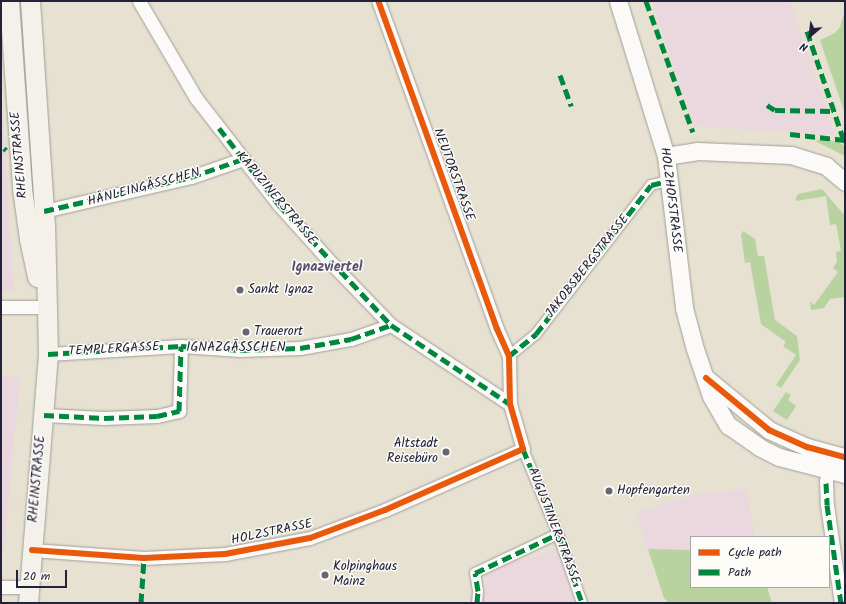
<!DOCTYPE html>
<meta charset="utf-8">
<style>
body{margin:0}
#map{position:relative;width:846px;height:604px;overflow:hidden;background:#e6e1d1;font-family:Kalam,sans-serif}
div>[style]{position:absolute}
.built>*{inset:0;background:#ead8de}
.green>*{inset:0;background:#b9d3a0}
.roads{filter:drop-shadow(0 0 1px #a19e98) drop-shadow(0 0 1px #a19e98)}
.pedestrian>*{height:10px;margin:-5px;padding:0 5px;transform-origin:5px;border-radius:5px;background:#fbfaf8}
.minor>*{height:13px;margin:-6.5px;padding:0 6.5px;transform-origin:6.5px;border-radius:6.5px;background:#fbfaf8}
.tertiary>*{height:17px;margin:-8.5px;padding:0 8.5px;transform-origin:8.5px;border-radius:8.5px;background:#fbfaf8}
.secondary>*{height:19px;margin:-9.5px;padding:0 9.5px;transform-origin:9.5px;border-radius:9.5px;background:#f4f0ea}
.quiet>*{height:5px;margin-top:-2.5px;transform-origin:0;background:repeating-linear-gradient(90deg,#00873e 0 10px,transparent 0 15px)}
.cycleway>*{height:6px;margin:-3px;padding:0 3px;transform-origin:3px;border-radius:3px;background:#e8590c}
.dots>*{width:11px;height:11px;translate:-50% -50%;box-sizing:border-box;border:2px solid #fdfcf7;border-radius:50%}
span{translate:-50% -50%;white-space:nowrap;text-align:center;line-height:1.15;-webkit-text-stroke:3px #fdfcf7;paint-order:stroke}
.street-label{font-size:13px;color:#22223b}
.poi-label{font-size:13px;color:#22223b}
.left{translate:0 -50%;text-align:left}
.right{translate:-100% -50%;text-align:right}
.neighbourhood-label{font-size:14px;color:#595070;font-weight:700}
.frame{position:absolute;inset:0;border:2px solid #22223b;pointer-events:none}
.legend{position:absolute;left:690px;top:536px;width:140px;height:52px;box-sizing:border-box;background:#fdfcf7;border:1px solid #a5a5ac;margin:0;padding:5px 7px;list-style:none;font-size:12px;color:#22223b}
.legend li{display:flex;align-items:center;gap:8px;height:20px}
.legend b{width:20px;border:1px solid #a5a5ac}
.north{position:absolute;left:790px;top:16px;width:40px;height:40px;-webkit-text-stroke:3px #fdfcf7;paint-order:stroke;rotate:208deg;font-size:11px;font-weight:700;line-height:16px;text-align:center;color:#22223b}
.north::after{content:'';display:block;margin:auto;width:14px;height:18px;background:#22223b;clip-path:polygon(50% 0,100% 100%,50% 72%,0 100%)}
.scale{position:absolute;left:16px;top:570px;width:51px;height:18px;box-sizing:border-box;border:2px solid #22223b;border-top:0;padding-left:5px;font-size:12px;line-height:14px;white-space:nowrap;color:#22223b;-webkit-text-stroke:3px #fdfcf7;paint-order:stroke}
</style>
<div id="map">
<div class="built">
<i style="clip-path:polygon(652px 1px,790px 1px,835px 135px,693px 126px)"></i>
<i style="clip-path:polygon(1px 81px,14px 290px,1px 290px)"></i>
<i style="clip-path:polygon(1px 376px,20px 377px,4px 552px,1px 552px)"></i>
<i style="clip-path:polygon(747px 489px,755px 537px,691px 537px,691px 550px,648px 549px,636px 513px,693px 495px)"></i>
<i style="clip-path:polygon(556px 549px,575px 603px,482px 603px,488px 574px,508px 564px)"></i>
</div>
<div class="green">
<i style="clip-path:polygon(845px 10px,845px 114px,820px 40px,835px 33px,840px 27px)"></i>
<i style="clip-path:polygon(823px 139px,838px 142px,845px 146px,845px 156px,815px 141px)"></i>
<i style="clip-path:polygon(822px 189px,845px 216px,845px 297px,830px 299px,824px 308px,811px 310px,810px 301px,814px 305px,838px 272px,833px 268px,837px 262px,836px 252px,841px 251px,836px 224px,830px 225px,826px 196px,796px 201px,796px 198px,798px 194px)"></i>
<i style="clip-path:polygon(743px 231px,755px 239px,758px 256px,764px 256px,775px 320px,797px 336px,800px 360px,781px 388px,776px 385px,796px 355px,783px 346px,786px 342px,761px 324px,750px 262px,745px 263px,741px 235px)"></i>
<i style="clip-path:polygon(786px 392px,791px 395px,788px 400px,796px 406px,787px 420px,773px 411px)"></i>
<i style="clip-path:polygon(648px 549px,691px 550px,691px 587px,767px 587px,772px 603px,669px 603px,664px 598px)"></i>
</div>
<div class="roads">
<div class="pedestrian">
<i style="left:509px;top:356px;width:35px;rotate:-39deg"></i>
<i style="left:536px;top:334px;width:188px;rotate:-52.3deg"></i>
<i style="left:651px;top:185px;width:17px;rotate:-13deg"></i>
<i style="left:523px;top:449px;width:92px;rotate:67.6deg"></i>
<i style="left:558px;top:534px;width:73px;rotate:70.8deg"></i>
<i style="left:477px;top:603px;width:12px;rotate:-85deg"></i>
<i style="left:478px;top:591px;width:18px;rotate:-99deg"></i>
<i style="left:475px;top:573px;width:92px;rotate:-25.2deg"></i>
</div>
<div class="minor">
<i style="left:139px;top:1px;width:113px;rotate:59.6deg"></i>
<i style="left:196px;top:98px;width:135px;rotate:52.2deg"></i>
<i style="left:279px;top:205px;width:81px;rotate:48deg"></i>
<i style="left:333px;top:265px;width:83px;rotate:46deg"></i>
<i style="left:391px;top:325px;width:143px;rotate:33.6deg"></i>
<i style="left:44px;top:211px;width:151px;rotate:-13deg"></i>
<i style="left:191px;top:177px;width:55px;rotate:-19.1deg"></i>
<i style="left:1px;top:307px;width:44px"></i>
<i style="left:48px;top:354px;width:133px;rotate:-3.4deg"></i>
<i style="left:181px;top:346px;width:59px;rotate:3.9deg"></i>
<i style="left:240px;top:350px;width:60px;rotate:-1.9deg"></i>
<i style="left:300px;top:348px;width:52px;rotate:-10deg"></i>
<i style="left:351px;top:339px;width:42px;rotate:-19.3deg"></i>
<i style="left:44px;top:415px;width:60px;rotate:2.9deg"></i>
<i style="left:104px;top:418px;width:53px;rotate:-2.2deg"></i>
<i style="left:157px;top:416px;width:23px;rotate:-13deg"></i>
<i style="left:179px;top:411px;width:65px;rotate:-88.2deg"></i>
<i style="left:830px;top:460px;width:21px;rotate:101deg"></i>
<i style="left:826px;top:481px;width:24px;rotate:88deg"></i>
<i style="left:827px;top:505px;width:99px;rotate:81.9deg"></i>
<i style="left:32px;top:550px;width:112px;rotate:4.1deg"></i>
<i style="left:144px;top:558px;width:81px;rotate:-2.8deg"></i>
<i style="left:225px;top:554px;width:86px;rotate:-10.7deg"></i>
<i style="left:310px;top:538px;width:80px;rotate:-20.5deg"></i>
<i style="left:385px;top:510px;width:151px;rotate:-23.8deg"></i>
<i style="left:523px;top:449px;width:47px;rotate:-106.1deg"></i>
<i style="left:510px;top:404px;width:48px;rotate:-91.2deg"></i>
<i style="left:509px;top:356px;width:30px;rotate:-114deg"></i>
<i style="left:497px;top:329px;width:349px;rotate:-109.9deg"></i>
<i style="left:1px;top:587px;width:28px"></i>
</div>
<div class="tertiary">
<i style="left:618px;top:1px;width:162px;rotate:72.8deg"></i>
<i style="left:666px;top:156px;width:153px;rotate:83.2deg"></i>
<i style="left:684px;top:308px;width:42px;rotate:75deg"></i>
<i style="left:695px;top:349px;width:50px;rotate:71.2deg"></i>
<i style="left:711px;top:396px;width:34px;rotate:60deg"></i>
<i style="left:728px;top:425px;width:38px;rotate:35deg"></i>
<i style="left:759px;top:447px;width:22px;rotate:27deg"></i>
<i style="left:779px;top:457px;width:68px;rotate:14.4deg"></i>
<i style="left:666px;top:156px;width:32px;rotate:-9deg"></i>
<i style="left:698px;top:151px;width:93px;rotate:2.5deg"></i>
<i style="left:791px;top:155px;width:37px;rotate:17deg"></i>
<i style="left:826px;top:166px;width:25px;rotate:40deg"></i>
<i style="left:706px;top:378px;width:82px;rotate:39.5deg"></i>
<i style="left:769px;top:430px;width:42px;rotate:24.1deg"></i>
<i style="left:807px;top:447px;width:39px;rotate:15deg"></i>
</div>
<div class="secondary">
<i style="left:9px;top:1px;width:188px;rotate:86deg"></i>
<i style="left:22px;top:189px;width:50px;rotate:82deg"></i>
<i style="left:29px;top:239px;width:39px;rotate:78deg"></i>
<i style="left:28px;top:603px;width:250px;rotate:-85.4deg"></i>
<i style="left:48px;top:354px;width:128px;rotate:-91.3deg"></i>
<i style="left:45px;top:226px;width:225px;rotate:-93.8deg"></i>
</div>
</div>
<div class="quiet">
<i style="left:646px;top:1px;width:139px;rotate:70.3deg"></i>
<i style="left:807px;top:31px;width:113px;rotate:71.4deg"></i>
<i style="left:560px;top:75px;width:33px;rotate:70deg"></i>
<i style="left:767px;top:105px;width:9px;rotate:32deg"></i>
<i style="left:775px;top:110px;width:58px;rotate:1deg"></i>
<i style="left:219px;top:128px;width:98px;rotate:52.1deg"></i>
<i style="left:279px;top:205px;width:164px;rotate:47deg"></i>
<i style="left:391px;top:325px;width:143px;rotate:33.6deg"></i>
<i style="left:790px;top:134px;width:55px;rotate:6.2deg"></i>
<i style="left:4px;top:148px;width:3px;rotate:45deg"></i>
<i style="left:44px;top:211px;width:151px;rotate:-13deg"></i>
<i style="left:191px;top:177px;width:55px;rotate:-19.1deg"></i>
<i style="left:48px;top:354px;width:133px;rotate:-3.4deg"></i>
<i style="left:181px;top:346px;width:59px;rotate:3.9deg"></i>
<i style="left:240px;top:350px;width:60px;rotate:-1.9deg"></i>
<i style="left:300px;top:348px;width:52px;rotate:-10deg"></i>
<i style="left:351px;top:339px;width:42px;rotate:-19.3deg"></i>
<i style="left:509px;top:356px;width:35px;rotate:-39deg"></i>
<i style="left:536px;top:334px;width:188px;rotate:-52.3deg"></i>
<i style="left:651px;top:185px;width:17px;rotate:-13deg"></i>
<i style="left:44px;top:415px;width:60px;rotate:2.9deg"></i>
<i style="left:104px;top:418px;width:53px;rotate:-2.2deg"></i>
<i style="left:157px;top:416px;width:23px;rotate:-13deg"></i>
<i style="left:179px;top:411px;width:65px;rotate:-88.2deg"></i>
<i style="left:523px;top:449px;width:92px;rotate:67.6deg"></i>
<i style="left:558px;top:534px;width:73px;rotate:70.8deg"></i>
<i style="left:826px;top:483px;width:22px;rotate:87deg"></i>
<i style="left:827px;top:505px;width:99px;rotate:81.9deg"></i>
<i style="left:141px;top:603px;width:45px;rotate:-86.2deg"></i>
<i style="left:477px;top:603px;width:12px;rotate:-85deg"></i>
<i style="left:478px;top:591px;width:18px;rotate:-99deg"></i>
<i style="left:475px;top:573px;width:92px;rotate:-25.2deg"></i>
</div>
<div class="cycleway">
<i style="left:706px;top:378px;width:82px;rotate:39.5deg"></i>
<i style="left:769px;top:430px;width:42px;rotate:24.1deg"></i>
<i style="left:807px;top:447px;width:39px;rotate:15deg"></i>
<i style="left:32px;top:550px;width:112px;rotate:4.1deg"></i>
<i style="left:144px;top:558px;width:81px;rotate:-2.8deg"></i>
<i style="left:225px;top:554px;width:86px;rotate:-10.7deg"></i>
<i style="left:310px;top:538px;width:80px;rotate:-20.5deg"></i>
<i style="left:385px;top:510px;width:151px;rotate:-23.8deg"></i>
<i style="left:523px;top:449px;width:47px;rotate:-106.1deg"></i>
<i style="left:510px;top:404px;width:48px;rotate:-91.2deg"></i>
<i style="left:509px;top:356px;width:30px;rotate:-114deg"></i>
<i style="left:497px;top:329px;width:349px;rotate:-109.9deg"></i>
</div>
<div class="dots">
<i style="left:240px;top:290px;background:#676570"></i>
<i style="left:246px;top:332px;background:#676570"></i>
<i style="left:446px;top:452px;background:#676570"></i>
<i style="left:609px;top:491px;background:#676570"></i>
<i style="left:325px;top:575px;background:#676570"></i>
</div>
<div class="street-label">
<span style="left:20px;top:155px;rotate:-95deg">RHEINSTRASSE</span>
<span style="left:453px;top:175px;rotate:70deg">NEUTORSTRASSE</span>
<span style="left:144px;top:188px;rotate:-15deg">HÄNLEINGÄSSCHEN</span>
<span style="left:276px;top:199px;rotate:50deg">KAPUZINERSTRASSE</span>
<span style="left:670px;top:200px;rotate:83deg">HOLZHOFSTRASSE</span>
<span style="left:588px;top:267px;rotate:-52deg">JAKOBSBERGSTRASSE</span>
<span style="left:236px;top:348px">IGNAZGÄSSCHEN</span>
<span style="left:114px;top:350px;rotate:-3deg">TEMPLERGASSE</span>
<span style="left:38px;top:479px;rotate:-85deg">RHEINSTRASSE</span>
<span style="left:553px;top:526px;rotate:69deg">AUGUSTINERSTRASSE</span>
<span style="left:272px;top:533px;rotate:-12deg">HOLZSTRASSE</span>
</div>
<div class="poi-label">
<span class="left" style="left:248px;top:290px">Sankt Ignaz</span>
<span class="left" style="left:254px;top:332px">Trauerort</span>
<span class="right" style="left:438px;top:452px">Altstadt<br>Reisebüro</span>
<span class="left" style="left:617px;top:491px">Hopfengarten</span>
<span class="left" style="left:333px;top:575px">Kolpinghaus<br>Mainz</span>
</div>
<div class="neighbourhood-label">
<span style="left:327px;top:267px">Ignazviertel</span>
</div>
<div class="frame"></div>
<ul class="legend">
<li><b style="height:5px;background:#e8590c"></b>Cycle path</li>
<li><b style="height:5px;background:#00873e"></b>Path</li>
</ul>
<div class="north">N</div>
<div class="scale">20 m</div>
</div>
